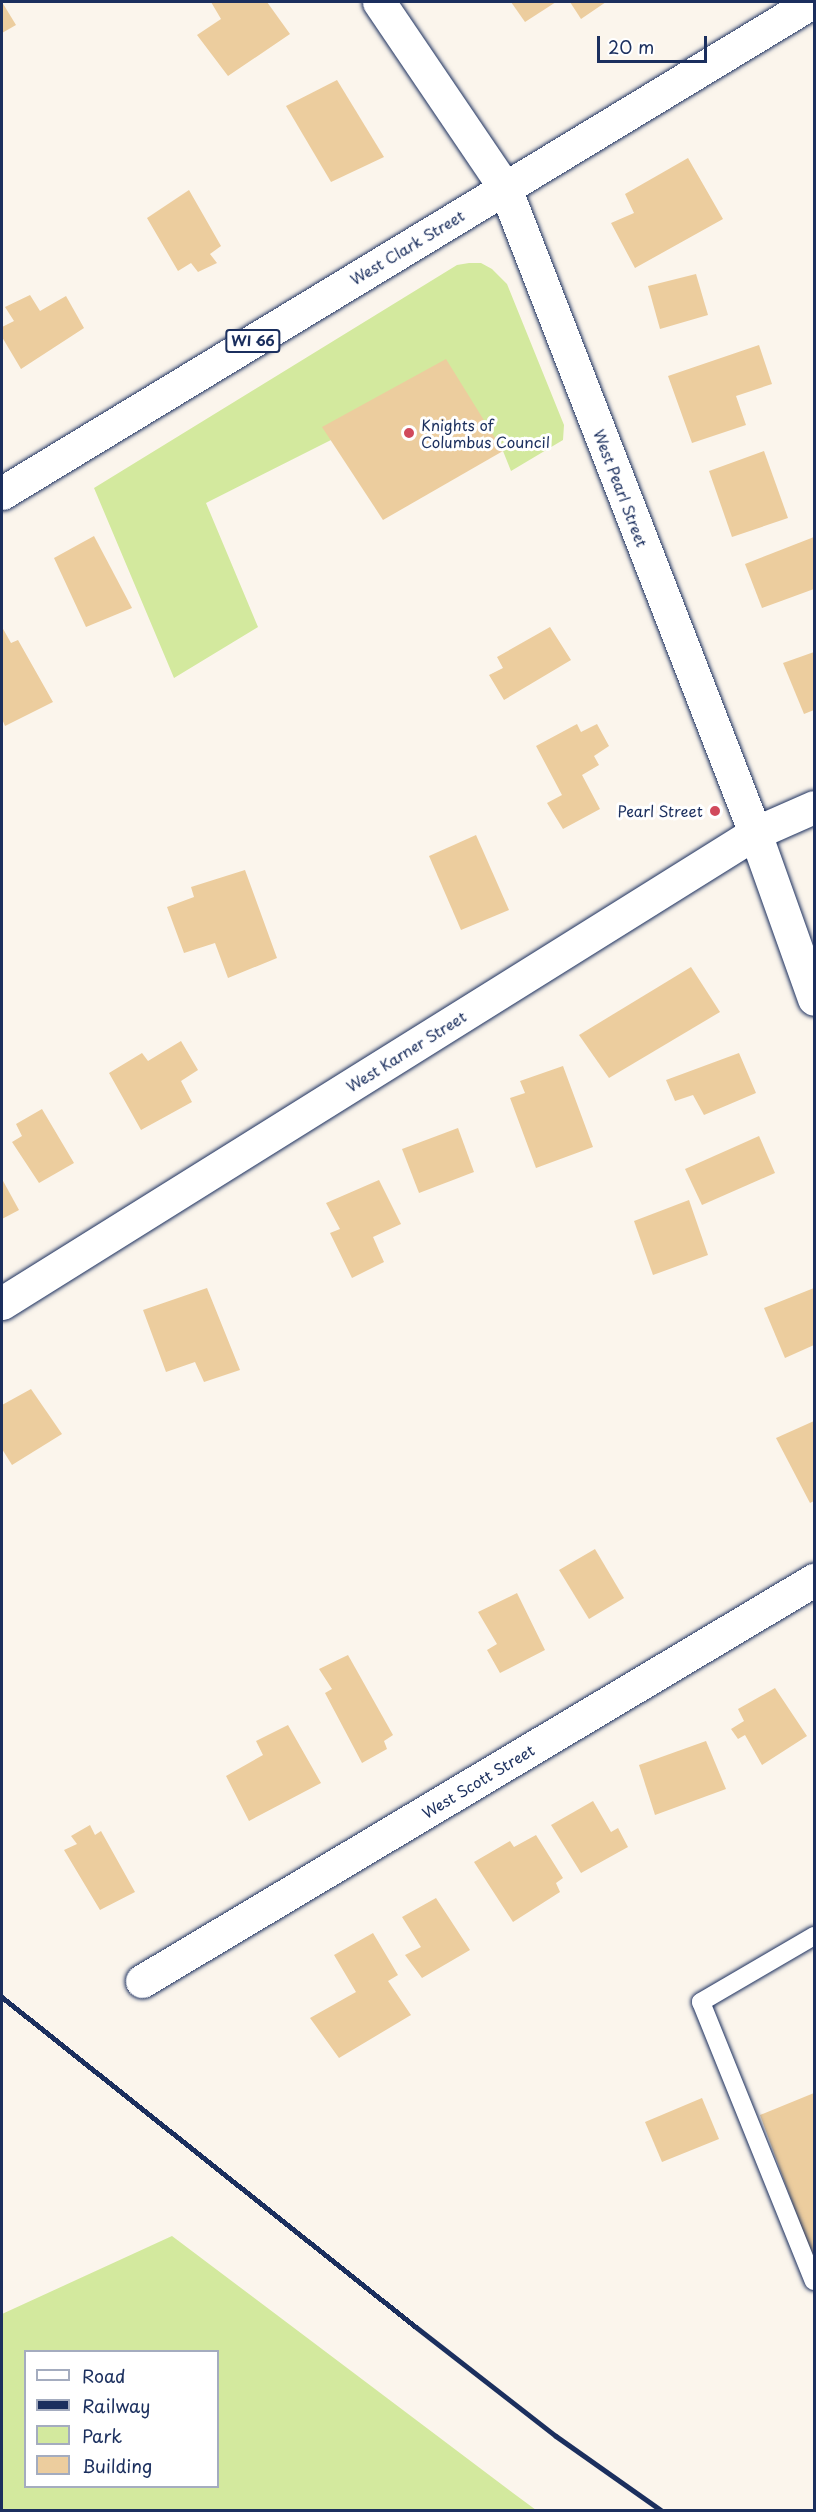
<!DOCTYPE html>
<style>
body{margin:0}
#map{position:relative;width:816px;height:2512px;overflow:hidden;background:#fbf5ec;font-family:"Playpen Sans",sans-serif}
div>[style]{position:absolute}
.green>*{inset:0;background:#d3e99e}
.building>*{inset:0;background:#eccd9e}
.roads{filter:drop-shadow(0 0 2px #1b2f5e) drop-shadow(0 0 2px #1b2f5e)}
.service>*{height:18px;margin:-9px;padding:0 9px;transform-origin:9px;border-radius:9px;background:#fff}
.minor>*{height:33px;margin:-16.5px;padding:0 16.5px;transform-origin:16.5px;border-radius:16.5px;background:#fff}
.primary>*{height:33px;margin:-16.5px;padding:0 16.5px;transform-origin:16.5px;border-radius:16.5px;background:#fff}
.rail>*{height:4.5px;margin:-2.25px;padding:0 2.25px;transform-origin:2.25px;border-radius:2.25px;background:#1b2f5e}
.dots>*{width:16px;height:16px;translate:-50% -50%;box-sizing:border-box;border:3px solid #fff;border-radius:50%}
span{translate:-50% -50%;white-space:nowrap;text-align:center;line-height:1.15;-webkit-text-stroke:6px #fff;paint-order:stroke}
.shield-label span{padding:2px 4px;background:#fff;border:2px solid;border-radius:4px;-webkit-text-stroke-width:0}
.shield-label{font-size:14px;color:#1b2f5e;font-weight:700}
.street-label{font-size:15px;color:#1b2f5e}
.poi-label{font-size:15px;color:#1b2f5e}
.left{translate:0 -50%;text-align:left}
.right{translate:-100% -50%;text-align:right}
.frame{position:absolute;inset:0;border:3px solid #1b2f5e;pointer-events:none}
.legend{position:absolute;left:24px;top:2350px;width:195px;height:138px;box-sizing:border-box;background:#fff;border:2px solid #a4acbf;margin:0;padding:8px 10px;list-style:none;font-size:18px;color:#1b2f5e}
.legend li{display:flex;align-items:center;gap:12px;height:30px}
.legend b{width:30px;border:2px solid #a4acbf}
.scale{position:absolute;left:597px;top:36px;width:110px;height:27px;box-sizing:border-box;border:3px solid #1b2f5e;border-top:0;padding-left:8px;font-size:18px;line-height:21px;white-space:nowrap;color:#1b2f5e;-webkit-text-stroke:4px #fff;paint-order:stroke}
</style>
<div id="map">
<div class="green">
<i style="clip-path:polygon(469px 263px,481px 263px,492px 269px,507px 284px,564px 425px,563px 440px,511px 471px,503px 451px,331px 440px,206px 503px,258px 627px,174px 678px,94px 488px,457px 265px)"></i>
<i style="clip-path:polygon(evenodd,172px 2236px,513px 2493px,536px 2510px,2px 2510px,2px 2314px,172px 2236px,26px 2352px,218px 2352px,218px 2486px,26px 2486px,26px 2352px)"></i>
</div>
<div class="building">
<i style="clip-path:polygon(2px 2px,16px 25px,2px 33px)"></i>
<i style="clip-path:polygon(211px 2px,267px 2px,290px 34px,228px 76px,197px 35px,221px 19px)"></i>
<i style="clip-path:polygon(511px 2px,556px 2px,525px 22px)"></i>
<i style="clip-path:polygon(570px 2px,606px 2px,581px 19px)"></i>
<i style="clip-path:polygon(337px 80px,384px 157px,331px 182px,286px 106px)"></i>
<i style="clip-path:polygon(688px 158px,723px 219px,635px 268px,611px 223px,634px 213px,625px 194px)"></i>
<i style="clip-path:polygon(189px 190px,221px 246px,210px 254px,217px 263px,198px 272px,191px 263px,178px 271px,147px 218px)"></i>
<i style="clip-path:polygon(696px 274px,708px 315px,660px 329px,648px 286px)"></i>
<i style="clip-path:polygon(30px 295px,40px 311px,66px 296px,84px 328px,21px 369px,2px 337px,2px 327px,14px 321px,5px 307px)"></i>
<i style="clip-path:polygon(759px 345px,772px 384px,736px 396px,746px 425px,692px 443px,668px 376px)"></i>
<i style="clip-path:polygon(446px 359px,503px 451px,383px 520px,322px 427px)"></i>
<i style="clip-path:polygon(764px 451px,788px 518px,732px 537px,709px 471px)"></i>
<i style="clip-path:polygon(94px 536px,132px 608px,86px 627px,54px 558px)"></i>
<i style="clip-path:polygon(814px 537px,814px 589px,762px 608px,745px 564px)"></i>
<i style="clip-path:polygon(2px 627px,11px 643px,18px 640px,53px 702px,5px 726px,2px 719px)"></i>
<i style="clip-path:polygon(550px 627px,571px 660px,504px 700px,489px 675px,503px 668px,497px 657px)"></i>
<i style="clip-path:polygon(814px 652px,814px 710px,804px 714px,783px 663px)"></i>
<i style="clip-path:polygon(577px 724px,581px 732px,597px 724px,609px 746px,594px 756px,599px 765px,582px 775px,600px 809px,563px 829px,547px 803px,562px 795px,536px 746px)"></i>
<i style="clip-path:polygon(476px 835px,509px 910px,461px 930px,429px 856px)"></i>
<i style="clip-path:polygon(245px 870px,277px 958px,228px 978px,215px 943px,184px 953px,167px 907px,194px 897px,191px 887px)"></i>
<i style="clip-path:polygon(691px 967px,720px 1012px,609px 1078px,579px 1035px)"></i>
<i style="clip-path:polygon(181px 1041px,198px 1070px,181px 1081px,192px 1102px,141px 1130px,109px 1073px,142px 1053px,148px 1061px)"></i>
<i style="clip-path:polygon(739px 1053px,756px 1093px,704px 1115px,693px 1095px,675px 1101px,666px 1080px)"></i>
<i style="clip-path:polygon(563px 1066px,593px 1147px,536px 1168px,510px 1098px,525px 1093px,520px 1081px)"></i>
<i style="clip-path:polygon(42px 1109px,74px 1163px,39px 1183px,12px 1142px,22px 1136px,16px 1124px)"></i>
<i style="clip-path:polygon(458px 1128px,474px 1172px,419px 1193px,402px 1149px)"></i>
<i style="clip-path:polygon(759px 1136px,775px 1173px,702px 1205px,685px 1169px)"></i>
<i style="clip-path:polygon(2px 1179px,19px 1210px,2px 1219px)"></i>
<i style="clip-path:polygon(379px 1180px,401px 1224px,373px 1237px,384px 1262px,352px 1278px,330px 1233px,340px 1229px,326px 1203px)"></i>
<i style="clip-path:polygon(689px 1200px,708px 1255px,653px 1275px,634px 1221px)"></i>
<i style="clip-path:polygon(207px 1288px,240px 1370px,204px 1382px,195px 1362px,166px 1372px,143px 1310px)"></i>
<i style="clip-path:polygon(814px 1288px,814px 1345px,785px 1358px,764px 1308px)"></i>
<i style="clip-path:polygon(31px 1389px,62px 1434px,12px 1465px,2px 1449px,2px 1405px)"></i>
<i style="clip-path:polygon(814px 1421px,814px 1501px,810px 1503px,776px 1438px)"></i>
<i style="clip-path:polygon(595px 1549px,624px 1598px,589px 1619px,559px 1570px)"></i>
<i style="clip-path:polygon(517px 1593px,545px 1650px,500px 1673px,487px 1650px,497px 1644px,478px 1612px)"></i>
<i style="clip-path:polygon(348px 1655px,393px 1735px,384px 1741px,387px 1749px,362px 1763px,325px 1693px,332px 1689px,319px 1669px)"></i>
<i style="clip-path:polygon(775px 1688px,807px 1736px,762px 1765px,745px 1735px,738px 1739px,731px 1729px,744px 1721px,738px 1709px)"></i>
<i style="clip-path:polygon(288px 1725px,321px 1783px,249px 1821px,226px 1776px,263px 1755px,256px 1741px)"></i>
<i style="clip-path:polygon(706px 1741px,726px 1789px,655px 1815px,639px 1765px)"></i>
<i style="clip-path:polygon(593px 1801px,611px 1832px,618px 1828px,628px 1847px,581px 1873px,551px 1825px)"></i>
<i style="clip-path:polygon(90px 1825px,95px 1835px,101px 1831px,135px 1892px,100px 1910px,64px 1850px,77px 1844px,71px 1836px)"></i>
<i style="clip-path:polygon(536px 1835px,563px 1878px,556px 1883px,560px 1892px,513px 1922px,474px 1862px,510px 1841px,514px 1847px)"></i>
<i style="clip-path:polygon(436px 1898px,470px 1950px,422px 1978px,405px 1955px,421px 1947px,402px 1917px)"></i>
<i style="clip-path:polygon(373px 1933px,398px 1975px,388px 1981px,411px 2015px,339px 2058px,310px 2018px,356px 1992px,334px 1955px)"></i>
<i style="clip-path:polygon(814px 2093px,814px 2261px,760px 2115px)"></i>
<i style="clip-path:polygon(702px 2098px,719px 2139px,662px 2162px,645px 2122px)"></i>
</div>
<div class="roads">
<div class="service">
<i style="left:814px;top:1936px;width:131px;rotate:149.7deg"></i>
<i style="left:701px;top:2002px;width:301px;rotate:68deg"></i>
</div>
<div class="minor">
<i style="left:379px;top:2px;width:225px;rotate:55.9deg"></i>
<i style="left:505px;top:188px;width:692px;rotate:68.81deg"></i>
<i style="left:755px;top:833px;width:176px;rotate:70.4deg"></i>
<i style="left:2px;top:1303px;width:888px;rotate:-31.97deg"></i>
<i style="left:755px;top:833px;width:64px;rotate:-23.8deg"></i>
<i style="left:142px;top:1981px;width:783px;rotate:-30.83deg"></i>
</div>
<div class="primary">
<i style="left:2px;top:493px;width:947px;rotate:-31.22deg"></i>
</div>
</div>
<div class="rail">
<i style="left:2px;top:1997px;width:529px;rotate:38.56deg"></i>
<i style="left:416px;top:2327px;width:177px;rotate:37.9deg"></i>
<i style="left:556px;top:2436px;width:128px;rotate:35.2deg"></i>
</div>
<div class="dots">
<i style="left:409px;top:433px;background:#d1495b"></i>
<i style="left:715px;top:811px;background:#d1495b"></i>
</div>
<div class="shield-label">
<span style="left:253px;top:341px">WI 66</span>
</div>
<div class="street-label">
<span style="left:407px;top:247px;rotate:-31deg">West Clark Street</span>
<span style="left:621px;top:488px;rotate:69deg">West Pearl Street</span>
<span style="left:406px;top:1051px;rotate:-32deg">West Karner Street</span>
<span style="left:478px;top:1781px;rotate:-31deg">West Scott Street</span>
</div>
<div class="poi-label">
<span class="left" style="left:421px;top:433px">Knights of<br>Columbus Council</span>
<span class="right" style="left:703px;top:811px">Pearl Street</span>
</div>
<div class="frame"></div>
<ul class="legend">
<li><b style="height:8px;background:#fff"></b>Road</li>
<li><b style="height:8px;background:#1b2f5e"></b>Railway</li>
<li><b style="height:16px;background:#d3e99e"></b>Park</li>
<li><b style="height:16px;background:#eccd9e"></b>Building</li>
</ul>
<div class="scale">20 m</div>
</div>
